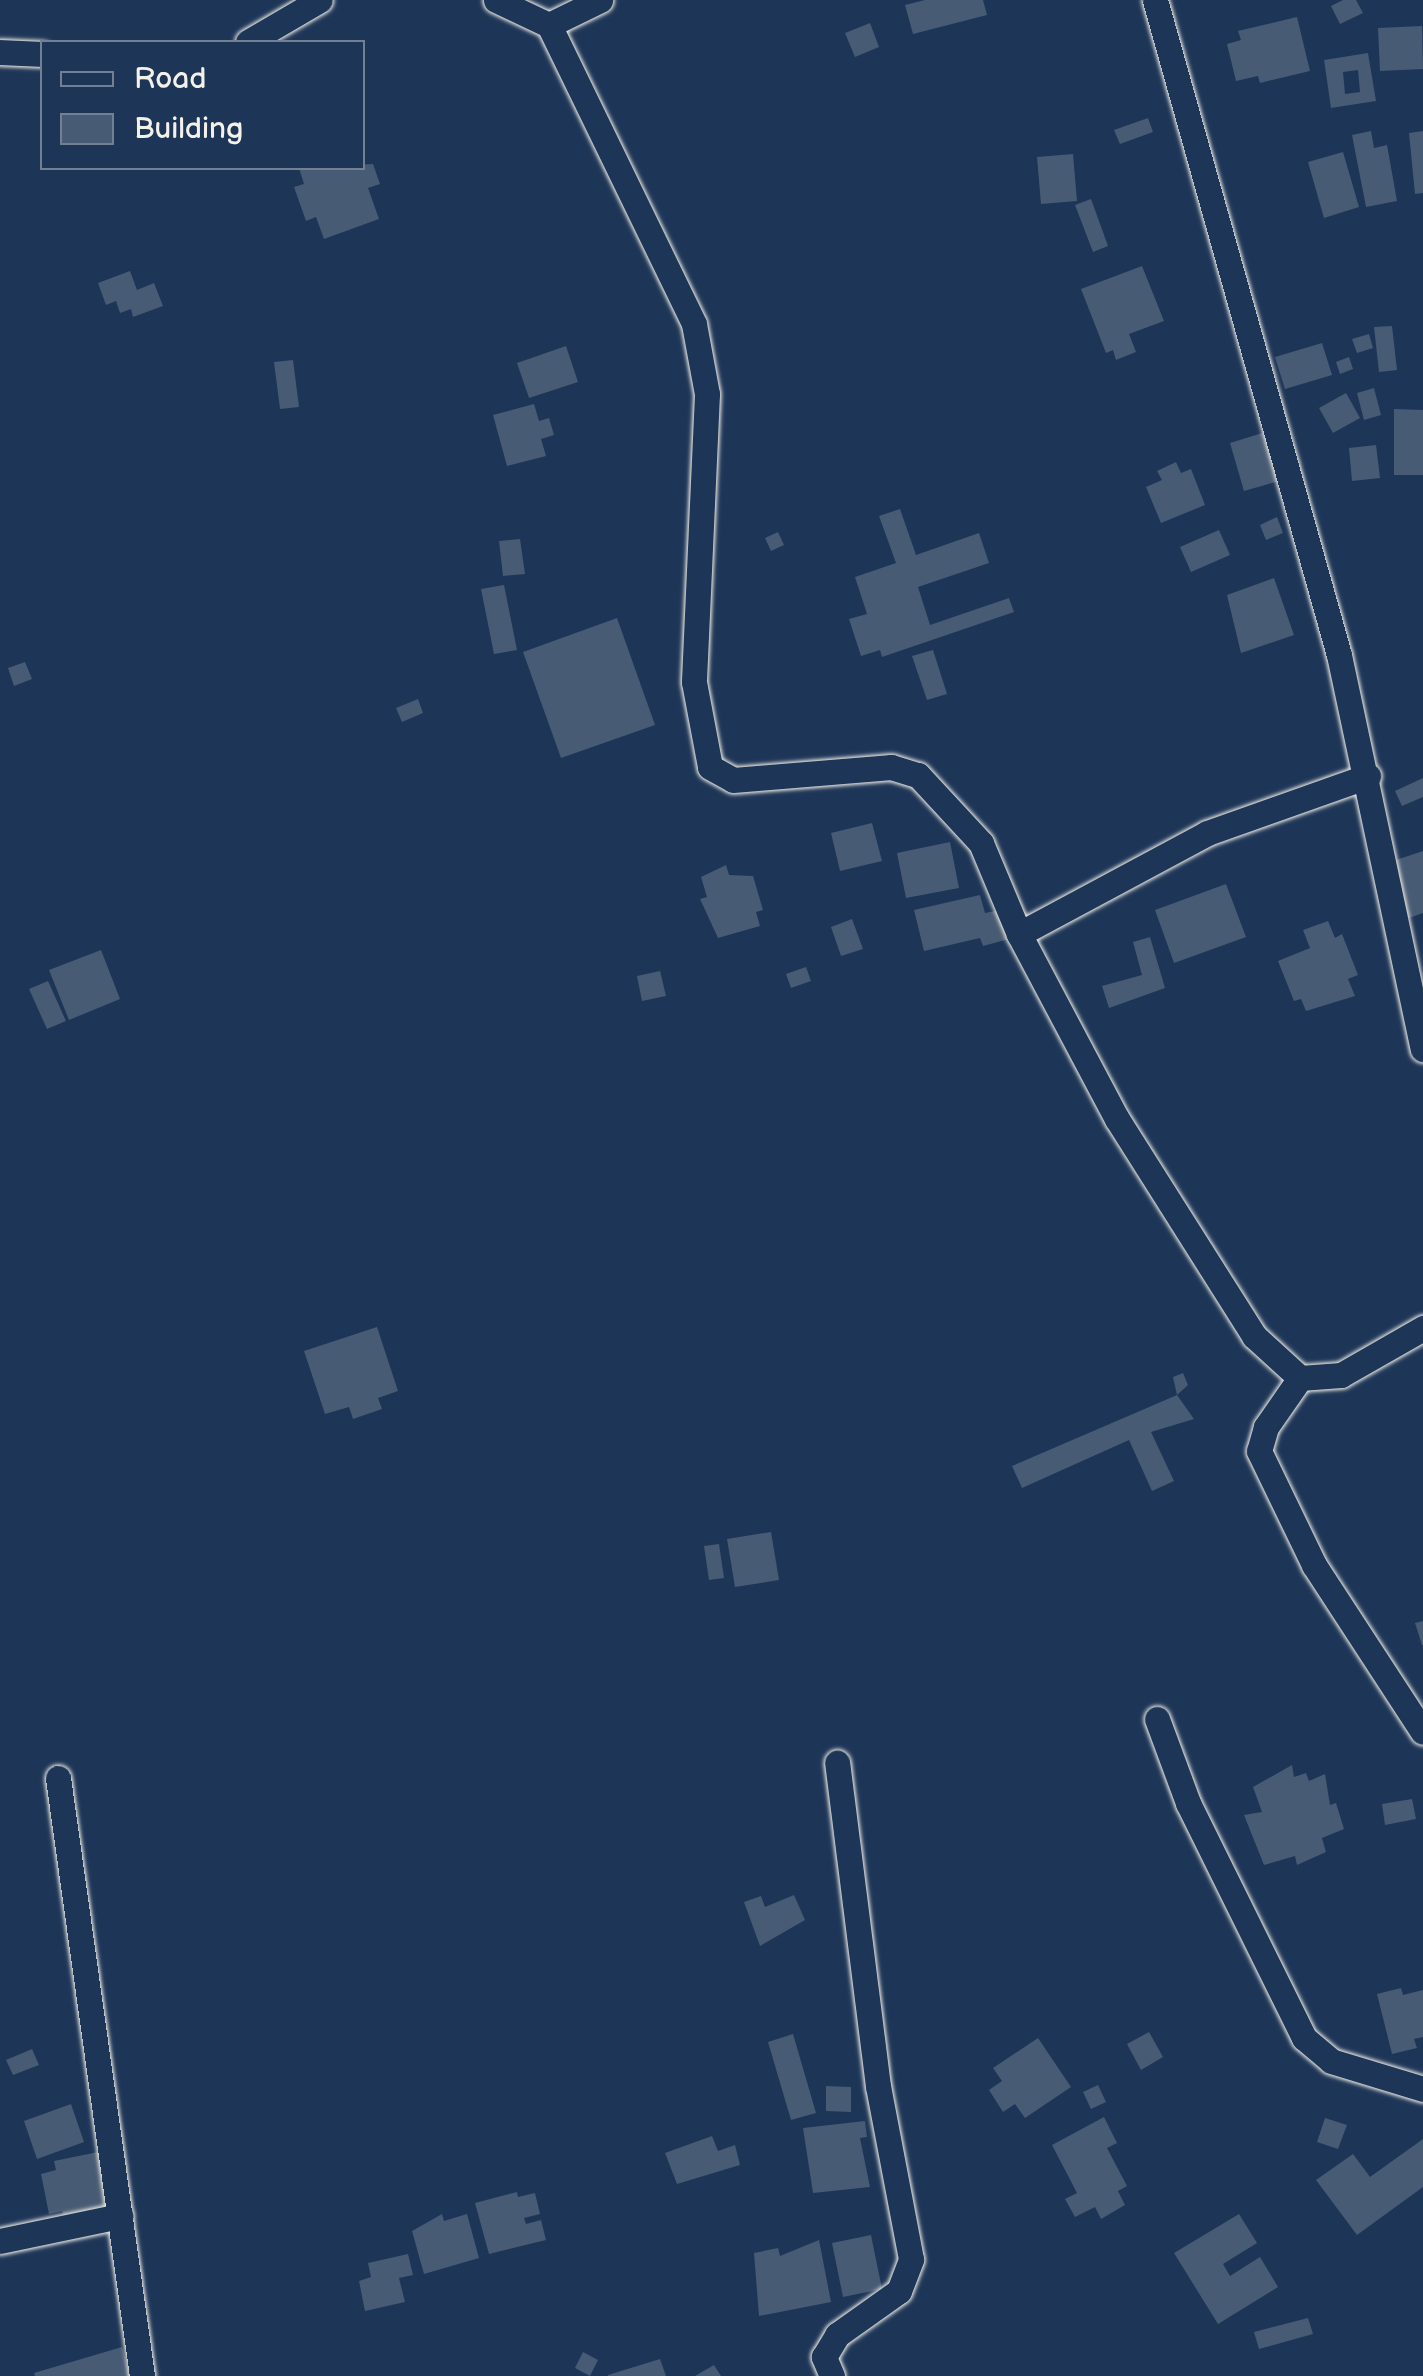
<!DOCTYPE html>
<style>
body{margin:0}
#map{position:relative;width:1423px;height:2376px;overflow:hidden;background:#1d3557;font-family:"Balsamiq Sans",sans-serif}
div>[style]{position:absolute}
.building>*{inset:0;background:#485b74}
.roads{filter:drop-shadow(0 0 2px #f4f1e8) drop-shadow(0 0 2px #f4f1e8)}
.minor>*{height:25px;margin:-12.5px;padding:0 12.5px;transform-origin:12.5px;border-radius:12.5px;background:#1d3557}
span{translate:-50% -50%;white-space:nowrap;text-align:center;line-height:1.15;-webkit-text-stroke:10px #1d3557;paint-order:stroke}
.legend{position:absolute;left:40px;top:40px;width:325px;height:130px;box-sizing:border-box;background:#1d3557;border:2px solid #738091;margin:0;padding:12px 18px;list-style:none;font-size:30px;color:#f4f1e8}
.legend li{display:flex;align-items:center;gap:20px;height:50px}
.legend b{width:50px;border:2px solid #738091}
</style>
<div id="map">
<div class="building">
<i style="clip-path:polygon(925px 0,983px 0,987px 15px,913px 34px,905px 5px)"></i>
<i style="clip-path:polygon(1343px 0,1356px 0,1363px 13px,1340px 24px,1331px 6px)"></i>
<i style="clip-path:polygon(1297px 17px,1310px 71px,1260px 83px,1258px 76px,1236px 81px,1227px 44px,1241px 40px,1238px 31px)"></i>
<i style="clip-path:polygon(870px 23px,879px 47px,855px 57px,845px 33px)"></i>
<i style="clip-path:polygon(1422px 26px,1423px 69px,1380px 71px,1378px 28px)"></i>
<i style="clip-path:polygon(evenodd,1368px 53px,1376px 101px,1331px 108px,1324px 60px,1368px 53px,1358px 70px,1360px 92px,1345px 94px,1343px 72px,1358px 70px)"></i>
<i style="clip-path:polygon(1148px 118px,1153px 132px,1120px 144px,1114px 130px)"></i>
<i style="clip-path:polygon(1371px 131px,1374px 148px,1387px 145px,1397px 201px,1366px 207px,1352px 135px)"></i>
<i style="clip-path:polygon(1423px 131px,1423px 193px,1415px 194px,1409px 133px)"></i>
<i style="clip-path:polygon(1343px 152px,1359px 207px,1324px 218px,1308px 162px)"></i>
<i style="clip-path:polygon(1073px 154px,1077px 201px,1041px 204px,1037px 157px)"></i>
<i style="clip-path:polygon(373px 164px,380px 184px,368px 188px,379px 219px,324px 239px,316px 217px,306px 221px,294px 187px,304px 184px,299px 168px)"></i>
<i style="clip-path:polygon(1091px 199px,1108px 246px,1093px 252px,1075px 205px)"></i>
<i style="clip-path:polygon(1142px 266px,1164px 321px,1129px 334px,1136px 352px,1116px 360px,1113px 350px,1106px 353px,1081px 289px)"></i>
<i style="clip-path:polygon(130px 271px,137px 290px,154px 283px,163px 306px,133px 317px,131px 309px,120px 313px,116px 301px,106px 305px,98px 283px)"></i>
<i style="clip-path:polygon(1392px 326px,1397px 370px,1379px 372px,1374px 327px)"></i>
<i style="clip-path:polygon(1369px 334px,1373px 348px,1357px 353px,1352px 339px)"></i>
<i style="clip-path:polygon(1322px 343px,1332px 375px,1285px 389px,1275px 357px)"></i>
<i style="clip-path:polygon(566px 346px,578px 382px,529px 398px,517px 363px)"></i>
<i style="clip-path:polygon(1349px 357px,1353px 369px,1340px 374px,1336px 362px)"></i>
<i style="clip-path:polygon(293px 360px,299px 407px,280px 409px,274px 362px)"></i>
<i style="clip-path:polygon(1374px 388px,1381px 415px,1364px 420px,1357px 393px)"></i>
<i style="clip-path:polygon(1346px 393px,1360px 418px,1333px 433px,1319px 408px)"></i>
<i style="clip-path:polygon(534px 404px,539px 421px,549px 418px,554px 435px,541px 439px,546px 456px,507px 466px,493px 415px)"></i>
<i style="clip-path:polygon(1394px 409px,1423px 410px,1423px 475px,1394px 475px)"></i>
<i style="clip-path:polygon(1282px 427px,1296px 476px,1244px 491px,1230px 443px)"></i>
<i style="clip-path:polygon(1376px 445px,1380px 478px,1352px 481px,1349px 448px)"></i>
<i style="clip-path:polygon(1176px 462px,1181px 473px,1191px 469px,1205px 505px,1161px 523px,1146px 487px,1162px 480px,1157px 471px)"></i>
<i style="clip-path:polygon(900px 509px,916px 555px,979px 533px,989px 563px,918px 587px,930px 625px,1009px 598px,1014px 612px,882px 657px,880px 650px,861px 656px,849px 619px,867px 614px,855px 577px,896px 563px,879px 516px)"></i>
<i style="clip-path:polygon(1277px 517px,1283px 533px,1266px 540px,1260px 525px)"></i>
<i style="clip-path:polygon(1219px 530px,1230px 555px,1191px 572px,1180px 547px)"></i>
<i style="clip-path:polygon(778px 532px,784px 545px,771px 551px,765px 538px)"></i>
<i style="clip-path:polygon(520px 539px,525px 574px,503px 576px,499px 541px)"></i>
<i style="clip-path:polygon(1274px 578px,1294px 635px,1241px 653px,1227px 595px)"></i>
<i style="clip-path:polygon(504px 585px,517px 650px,494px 654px,481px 589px)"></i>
<i style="clip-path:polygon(617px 618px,655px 725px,561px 758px,523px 652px)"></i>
<i style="clip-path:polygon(933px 650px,947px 694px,927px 700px,912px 656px)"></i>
<i style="clip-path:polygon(25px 662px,32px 679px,14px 686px,8px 668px)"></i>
<i style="clip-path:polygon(418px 699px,423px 713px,402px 722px,396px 708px)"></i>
<i style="clip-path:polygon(1423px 778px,1423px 797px,1402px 806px,1395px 791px)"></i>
<i style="clip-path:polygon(872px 823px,882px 861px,840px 871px,831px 833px)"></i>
<i style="clip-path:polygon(950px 842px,959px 888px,906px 898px,897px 853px)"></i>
<i style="clip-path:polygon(1423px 851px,1423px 913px,1409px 918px,1390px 862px)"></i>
<i style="clip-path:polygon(726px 865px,729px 875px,753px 876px,763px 910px,756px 912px,760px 926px,718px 938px,700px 899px,707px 897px,701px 877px)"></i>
<i style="clip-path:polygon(1226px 884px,1246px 937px,1174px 963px,1155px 910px)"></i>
<i style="clip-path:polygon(980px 895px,985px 913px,1001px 910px,1009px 939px,983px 946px,980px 938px,924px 951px,914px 910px)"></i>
<i style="clip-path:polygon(852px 919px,863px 949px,841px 956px,831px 927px)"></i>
<i style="clip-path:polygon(1328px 921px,1335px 938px,1342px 934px,1358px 975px,1348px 979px,1355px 996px,1306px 1011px,1301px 999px,1294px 1001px,1278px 961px,1310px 948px,1303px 930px)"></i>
<i style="clip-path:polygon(1150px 937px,1165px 988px,1109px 1008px,1102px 986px,1142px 975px,1133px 942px)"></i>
<i style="clip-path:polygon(101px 950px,120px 999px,69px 1020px,49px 970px)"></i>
<i style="clip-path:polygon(806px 967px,811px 981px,791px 988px,786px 974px)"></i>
<i style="clip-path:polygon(660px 971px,666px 996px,642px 1001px,637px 976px)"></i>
<i style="clip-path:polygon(48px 981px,66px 1021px,47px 1029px,29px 989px)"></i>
<i style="clip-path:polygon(377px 1327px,398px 1391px,378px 1398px,382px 1409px,353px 1419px,349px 1407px,325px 1414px,304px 1351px)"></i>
<i style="clip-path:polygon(1183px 1373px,1188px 1385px,1177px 1395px,1173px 1377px)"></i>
<i style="clip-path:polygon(1177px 1395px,1194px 1419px,1151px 1432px,1174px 1481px,1152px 1491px,1129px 1440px,1022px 1488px,1012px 1466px)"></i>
<i style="clip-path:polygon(771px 1532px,779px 1580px,735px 1587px,727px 1539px)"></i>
<i style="clip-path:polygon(719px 1544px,724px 1578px,709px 1580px,704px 1546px)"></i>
<i style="clip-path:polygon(1423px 1621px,1423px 1645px,1422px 1645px,1415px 1623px)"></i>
<i style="clip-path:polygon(1292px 1765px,1294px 1777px,1306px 1773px,1309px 1781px,1325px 1774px,1330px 1805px,1336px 1803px,1344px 1829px,1322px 1838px,1326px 1852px,1297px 1865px,1295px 1856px,1264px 1865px,1244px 1815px,1262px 1812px,1253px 1787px)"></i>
<i style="clip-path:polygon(1412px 1799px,1416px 1819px,1385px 1825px,1382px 1804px)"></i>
<i style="clip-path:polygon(794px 1895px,805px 1920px,760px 1946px,744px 1902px,761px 1896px,765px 1907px)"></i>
<i style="clip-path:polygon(1401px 1988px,1403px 1995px,1423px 1990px,1423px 2037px,1414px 2039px,1417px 2048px,1392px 2054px,1377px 1994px)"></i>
<i style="clip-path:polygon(1149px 2032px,1163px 2057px,1141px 2070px,1127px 2044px)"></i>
<i style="clip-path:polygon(793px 2034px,816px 2113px,791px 2120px,768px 2042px)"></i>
<i style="clip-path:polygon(1038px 2038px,1071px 2087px,1025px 2118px,1015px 2104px,1003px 2112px,989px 2090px,1002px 2081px,993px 2068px)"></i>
<i style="clip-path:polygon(32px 2049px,39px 2065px,13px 2075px,6px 2060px)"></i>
<i style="clip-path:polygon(1098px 2085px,1106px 2102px,1091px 2109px,1083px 2092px)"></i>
<i style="clip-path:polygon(826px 2086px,851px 2087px,851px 2112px,826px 2111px)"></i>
<i style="clip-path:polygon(71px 2104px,84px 2142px,37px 2159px,24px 2121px)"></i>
<i style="clip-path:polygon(1104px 2117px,1117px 2143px,1107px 2148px,1127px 2186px,1118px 2191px,1125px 2205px,1101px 2219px,1095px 2207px,1075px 2217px,1065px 2199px,1077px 2193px,1052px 2145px)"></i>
<i style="clip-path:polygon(1325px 2118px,1347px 2125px,1338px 2149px,1317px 2142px)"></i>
<i style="clip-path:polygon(865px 2121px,867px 2137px,860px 2138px,870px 2187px,813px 2193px,803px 2128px)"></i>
<i style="clip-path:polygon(712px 2136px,718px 2151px,735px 2145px,740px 2165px,677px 2184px,665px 2153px)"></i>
<i style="clip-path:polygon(1423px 2139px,1423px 2187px,1357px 2235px,1316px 2180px,1353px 2154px,1370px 2177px)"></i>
<i style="clip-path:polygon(98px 2152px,111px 2213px,65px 2223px,62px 2211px,49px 2214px,41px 2174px,56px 2170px,54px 2161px)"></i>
<i style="clip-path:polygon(517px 2192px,518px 2197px,535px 2193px,540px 2214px,524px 2218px,526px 2224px,541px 2220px,546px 2240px,489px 2254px,475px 2203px)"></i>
<i style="clip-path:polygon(442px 2214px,444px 2221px,467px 2214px,479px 2258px,424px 2274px,412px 2231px)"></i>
<i style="clip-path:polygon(1239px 2214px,1257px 2243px,1223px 2264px,1230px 2276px,1260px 2257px,1278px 2287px,1218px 2324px,1174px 2253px)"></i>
<i style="clip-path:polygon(871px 2235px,882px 2289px,843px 2297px,832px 2243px)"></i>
<i style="clip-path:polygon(819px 2240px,831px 2302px,759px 2316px,754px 2253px,778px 2248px,780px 2256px)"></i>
<i style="clip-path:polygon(408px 2254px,413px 2275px,399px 2278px,405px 2302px,365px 2311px,359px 2281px,371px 2277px,368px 2263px)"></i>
<i style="clip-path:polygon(1308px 2318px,1313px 2334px,1259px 2349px,1254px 2332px)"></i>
<i style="clip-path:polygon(122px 2347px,130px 2376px,35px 2376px,34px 2373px)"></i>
<i style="clip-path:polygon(583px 2352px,598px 2360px,590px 2376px,575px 2368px)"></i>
<i style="clip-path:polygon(660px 2359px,666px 2376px,608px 2376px,608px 2375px)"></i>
<i style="clip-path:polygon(714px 2365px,721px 2376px,695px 2376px)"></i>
</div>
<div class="roads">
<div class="minor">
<i style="left:496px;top:0;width:59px;rotate:25.3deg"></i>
<i style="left:549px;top:25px;width:57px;rotate:-26.1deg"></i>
<i style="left:1155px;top:0;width:680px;rotate:74.31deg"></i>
<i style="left:1339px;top:655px;width:403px;rotate:78deg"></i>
<i style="left:549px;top:25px;width:332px;rotate:64.1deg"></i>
<i style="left:694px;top:324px;width:71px;rotate:79.5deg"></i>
<i style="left:707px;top:394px;width:288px;rotate:92.6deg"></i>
<i style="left:694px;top:682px;width:86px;rotate:79.3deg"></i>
<i style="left:710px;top:767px;width:26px;rotate:29deg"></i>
<i style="left:733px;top:780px;width:159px;rotate:-4.7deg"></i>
<i style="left:891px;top:767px;width:28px;rotate:17deg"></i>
<i style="left:918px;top:775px;width:93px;rotate:47.2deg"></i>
<i style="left:981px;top:843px;width:99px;rotate:67.3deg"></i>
<i style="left:1019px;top:934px;width:209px;rotate:62.1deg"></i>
<i style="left:1117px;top:1119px;width:257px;rotate:57.7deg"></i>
<i style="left:1254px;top:1336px;width:62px;rotate:42.4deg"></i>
<i style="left:1300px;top:1378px;width:41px;rotate:-4.2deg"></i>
<i style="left:1341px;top:1375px;width:95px;rotate:-29.8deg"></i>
<i style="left:248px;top:42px;width:83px;rotate:-30.3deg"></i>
<i style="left:0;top:52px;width:42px;rotate:2.7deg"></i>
<i style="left:1019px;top:934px;width:213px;rotate:-28.2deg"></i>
<i style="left:1207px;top:833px;width:171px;rotate:-19.5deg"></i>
<i style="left:1300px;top:1378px;width:60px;rotate:124.8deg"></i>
<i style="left:1266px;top:1427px;width:25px;rotate:106deg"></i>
<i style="left:1259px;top:1451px;width:127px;rotate:64.2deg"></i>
<i style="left:1314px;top:1565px;width:199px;rotate:56.9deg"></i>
<i style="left:1157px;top:1719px;width:90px;rotate:69.7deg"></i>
<i style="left:1188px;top:1803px;width:262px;rotate:63.7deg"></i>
<i style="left:1304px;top:2038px;width:35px;rotate:40deg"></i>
<i style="left:1331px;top:2061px;width:96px;rotate:16.9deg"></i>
<i style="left:58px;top:1778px;width:604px;rotate:82deg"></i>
<i style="left:0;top:2241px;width:123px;rotate:-11.8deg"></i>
<i style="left:832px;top:2376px;width:21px;rotate:-113deg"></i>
<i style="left:824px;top:2357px;width:26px;rotate:-59deg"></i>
<i style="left:837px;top:2335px;width:76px;rotate:-35.4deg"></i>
<i style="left:899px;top:2291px;width:34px;rotate:-69deg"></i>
<i style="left:911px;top:2259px;width:176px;rotate:-100.8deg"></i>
<i style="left:878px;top:2086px;width:326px;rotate:-97.2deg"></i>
</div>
</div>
<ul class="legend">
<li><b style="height:12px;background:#1d3557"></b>Road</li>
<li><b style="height:28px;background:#485b74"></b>Building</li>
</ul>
</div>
